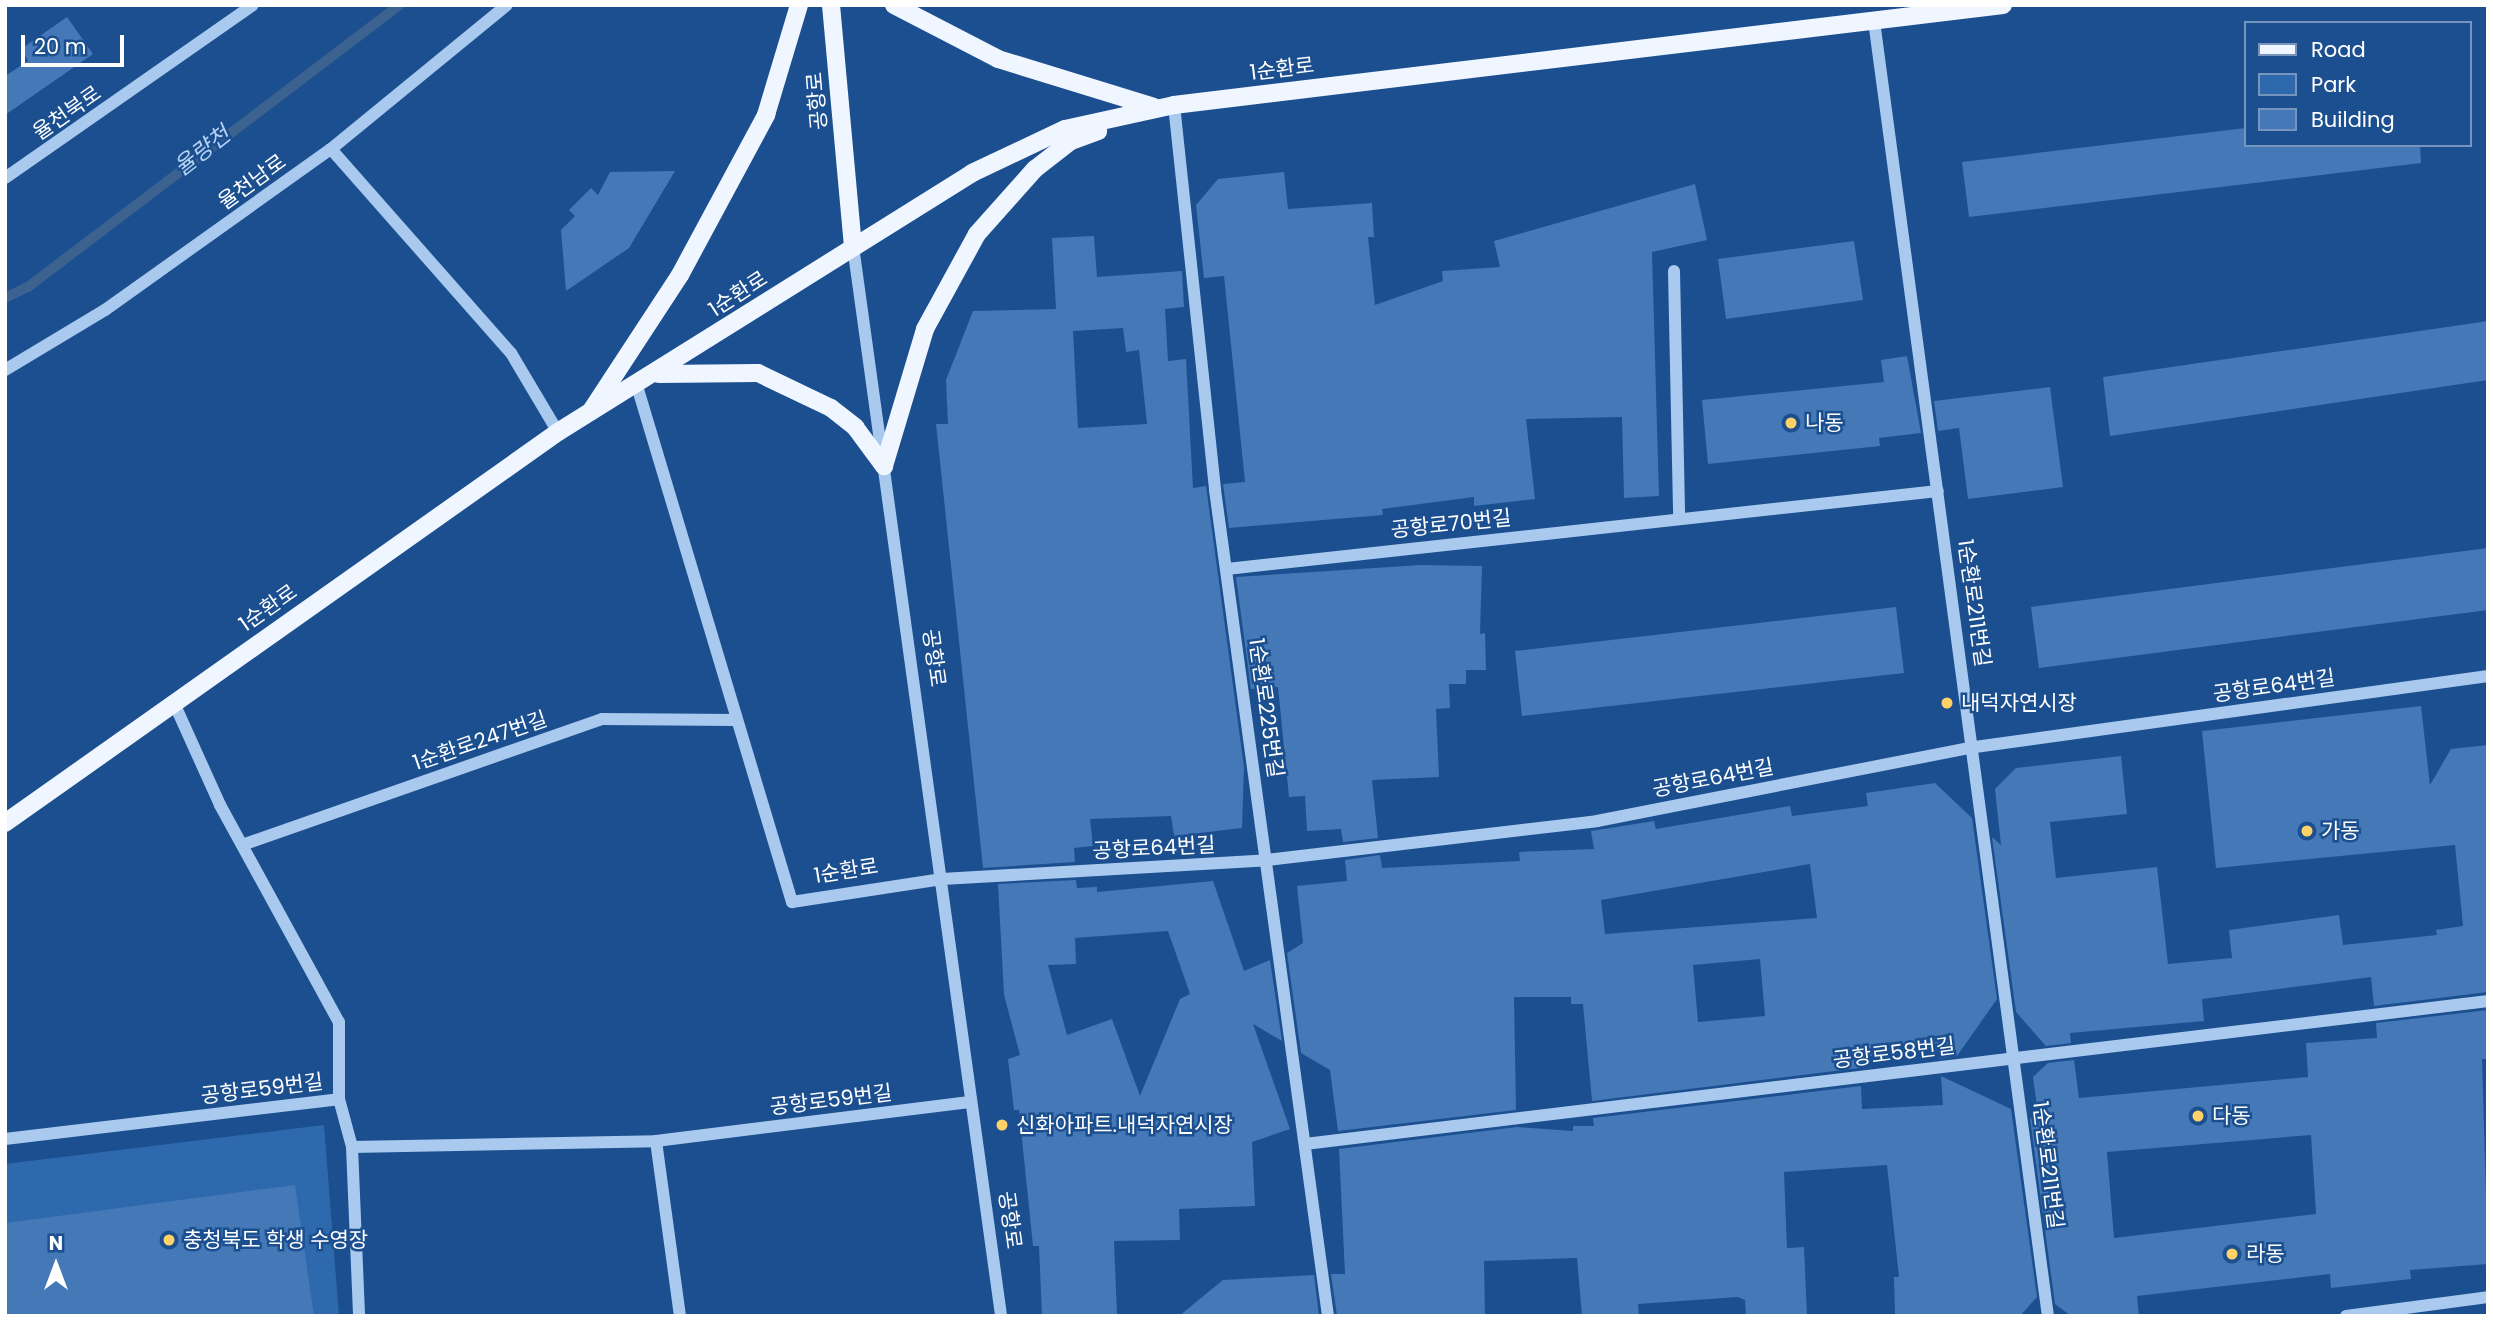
<!DOCTYPE html>
<meta charset="utf-8">
<style>
body{margin:0}
#map{position:relative;width:2493px;height:1321px;overflow:hidden;background:#1b4f8f;font-family:Poppins,"Noto Sans KR",sans-serif}
div>[style]{position:absolute}
.green>*{inset:0;background:#2e69ad}
.stream>*{height:10px;margin:-5px;padding:0 5px;transform-origin:5px;border-radius:5px;background:#3c6290}
.building>*{inset:0;background:#4478b7}
.minor>*{height:12px;margin:-6px;padding:0 6px;transform-origin:6px;border-radius:6px;background:#a9c9ee}
.major>*{height:18px;margin:-9px;padding:0 9px;transform-origin:9px;border-radius:9px;background:#f0f6ff}
.dots>*{width:19px;height:19px;translate:-50% -50%;box-sizing:border-box;border:4px solid #1b4f8f;border-radius:50%}
span{translate:-50% -50%;white-space:nowrap;text-align:center;line-height:1.15;-webkit-text-stroke:5px #1b4f8f;paint-order:stroke}
.street-label{font-size:21px;color:#fff}
.poi-label{font-size:21px;color:#fff}
.left{translate:0 -50%;text-align:left}
.water-label{font-size:23px;color:#b5d3f5;font-style:italic}
.frame{position:absolute;inset:0;border:7px solid #fff;pointer-events:none}
.legend{position:absolute;left:2244px;top:21px;width:228px;height:126px;box-sizing:border-box;background:#1b4f8f;border:2px solid #7695bc;margin:0;padding:9px 12px;list-style:none;font-size:21px;color:#fff}
.legend li{display:flex;align-items:center;gap:14px;height:35px}
.legend b{width:35px;border:2px solid #7695bc}
.north{position:absolute;left:21px;top:1230px;width:70px;height:70px;-webkit-text-stroke:5px #1b4f8f;paint-order:stroke;rotate:0deg;font-size:19px;font-weight:700;line-height:28px;text-align:center;color:#fff}
.north::after{content:'';display:block;margin:auto;width:24px;height:32px;background:#fff;clip-path:polygon(50% 0,100% 100%,50% 72%,0 100%)}
.scale{position:absolute;left:21px;top:35px;width:103px;height:32px;box-sizing:border-box;border:4px solid #fff;border-top:0;padding-left:9px;font-size:21px;line-height:24px;white-space:nowrap;color:#fff;-webkit-text-stroke:5px #1b4f8f;paint-order:stroke}
</style>
<div id="map">
<div class="green">
<i style="clip-path:polygon(324px 1125px,339px 1316px,5px 1316px,5px 1164px)"></i>
</div>
<div class="stream">
<i style="left:5px;top:298px;width:25px;rotate:-26deg"></i>
<i style="left:28px;top:287px;width:466px;rotate:-37.2deg"></i>
</div>
<div class="building">
<i style="clip-path:polygon(67px 17px,93px 54px,5px 115px,5px 76px,28px 61px,21px 49px)"></i>
<i style="clip-path:polygon(2246px 128px,2246px 145px,2420px 145px,2421px 163px,1969px 217px,1962px 162px)"></i>
<i style="clip-path:polygon(675px 171px,629px 248px,566px 291px,561px 230px,575px 216px,569px 210px,591px 188px,598px 195px,610px 172px)"></i>
<i style="clip-path:polygon(1284px 172px,1288px 209px,1372px 203px,1374px 237px,1368px 237px,1375px 305px,1443px 281px,1442px 271px,1500px 267px,1494px 241px,1695px 184px,1707px 240px,1652px 252px,1659px 496px,1624px 498px,1622px 417px,1526px 419px,1535px 499px,1474px 506px,1474px 497px,1382px 509px,1383px 515px,1229px 528px,1223px 484px,1245px 482px,1224px 276px,1204px 278px,1196px 205px,1218px 179px)"></i>
<i style="clip-path:polygon(evenodd,1094px 236px,1097px 277px,1182px 271px,1184px 307px,1165px 309px,1168px 361px,1186px 359px,1193px 488px,1206px 486px,1244px 767px,1242px 828px,1174px 836px,1171px 816px,1090px 819px,1093px 846px,1074px 848px,1075px 862px,983px 868px,936px 424px,948px 424px,946px 380px,973px 311px,1056px 309px,1052px 238px,1094px 236px,1123px 328px,1126px 352px,1139px 350px,1147px 424px,1078px 428px,1073px 331px,1123px 328px)"></i>
<i style="clip-path:polygon(1854px 241px,1863px 300px,1726px 319px,1718px 259px)"></i>
<i style="clip-path:polygon(2488px 321px,2488px 380px,2110px 436px,2103px 377px)"></i>
<i style="clip-path:polygon(1907px 356px,1921px 433px,1879px 438px,1880px 446px,1708px 464px,1702px 400px,1884px 382px,1881px 360px)"></i>
<i style="clip-path:polygon(2050px 387px,2063px 487px,1968px 499px,1959px 428px,1938px 431px,1934px 401px)"></i>
<i style="clip-path:polygon(2488px 548px,2488px 610px,2039px 668px,2031px 607px)"></i>
<i style="clip-path:polygon(1421px 565px,1482px 566px,1480px 634px,1485px 633px,1486px 670px,1466px 670px,1466px 684px,1449px 684px,1450px 708px,1436px 709px,1439px 777px,1372px 780px,1378px 838px,1343px 842px,1341px 829px,1307px 831px,1305px 796px,1289px 797px,1278px 687px,1251px 689px,1236px 577px)"></i>
<i style="clip-path:polygon(1896px 607px,1904px 673px,1522px 716px,1515px 651px)"></i>
<i style="clip-path:polygon(2421px 706px,2430px 785px,2451px 749px,2488px 745px,2488px 992px,2374px 1006px,2371px 977px,2202px 999px,2204px 1021px,2070px 1033px,2071px 1043px,2046px 1046px,2016px 1012px,1992px 837px,2001px 845px,1995px 789px,2016px 768px,2121px 756px,2127px 814px,2050px 822px,2056px 878px,2157px 867px,2168px 964px,2232px 958px,2229px 930px,2339px 915px,2343px 945px,2437px 935px,2436px 930px,2463px 926px,2455px 845px,2216px 868px,2202px 731px)"></i>
<i style="clip-path:polygon(evenodd,1935px 783px,1972px 818px,1997px 999px,1957px 1056px,1939px 1059px,1939px 1050px,1858px 1057px,1859px 1068px,1592px 1101px,1583px 1004px,1571px 1004px,1571px 997px,1514px 997px,1516px 1110px,1338px 1131px,1330px 1070px,1301px 1053px,1287px 953px,1303px 943px,1297px 886px,1347px 881px,1345px 860px,1380px 855px,1382px 868px,1520px 861px,1519px 852px,1594px 849px,1591px 831px,1654px 821px,1656px 829px,1790px 806px,1792px 816px,1868px 806px,1866px 793px,1935px 783px,1810px 864px,1817px 918px,1605px 934px,1601px 900px,1810px 864px,1935px 783px,1760px 959px,1765px 1016px,1698px 1022px,1693px 965px,1760px 959px)"></i>
<i style="clip-path:polygon(evenodd,1076px 880px,1077px 888px,1097px 887px,1097px 892px,1213px 881px,1244px 971px,1270px 960px,1282px 1041px,1253px 1024px,1290px 1129px,1252px 1142px,1255px 1206px,1179px 1209px,1180px 1240px,1114px 1241px,1117px 1314px,1042px 1316px,1039px 1246px,1033px 1246px,1019px 1110px,1014px 1110px,1008px 1059px,1020px 1055px,1004px 995px,998px 884px,1076px 880px,1168px 931px,1190px 994px,1180px 999px,1140px 1096px,1112px 1019px,1067px 1035px,1048px 965px,1076px 964px,1075px 938px,1168px 931px)"></i>
<i style="clip-path:polygon(evenodd,2488px 1010px,2488px 1059px,2482px 1059px,2488px 1264px,2410px 1270px,2411px 1279px,2331px 1288px,2330px 1274px,2137px 1296px,2139px 1316px,2071px 1316px,2055px 1304px,2030px 1118px,2039px 1121px,2033px 1077px,2048px 1063px,2074px 1060px,2079px 1098px,2308px 1077px,2306px 1043px,2377px 1038px,2376px 1023px,2488px 1010px,2311px 1135px,2316px 1214px,2114px 1238px,2107px 1152px,2311px 1135px)"></i>
<i style="clip-path:polygon(1941px 1076px,2011px 1109px,2037px 1297px,2020px 1316px,1895px 1316px,1894px 1277px,1899px 1277px,1887px 1165px,1784px 1172px,1787px 1248px,1804px 1247px,1807px 1316px,1746px 1316px,1745px 1300px,1738px 1297px,1638px 1304px,1639px 1316px,1582px 1316px,1577px 1258px,1484px 1261px,1485px 1316px,1337px 1316px,1331px 1274px,1345px 1274px,1339px 1149px,1517px 1127px,1573px 1131px,1573px 1126px,1594px 1126px,1593px 1118px,1861px 1086px,1862px 1109px,1943px 1105px)"></i>
<i style="clip-path:polygon(295px 1185px,314px 1316px,5px 1316px,5px 1223px)"></i>
<i style="clip-path:polygon(1314px 1275px,1319px 1316px,1179px 1316px,1223px 1280px)"></i>
</div>
<div class="minor">
<i style="left:1874px;top:21px;width:1307px;rotate:82.35deg"></i>
<i style="left:1174px;top:105px;width:387px;rotate:83.9deg"></i>
<i style="left:1215px;top:490px;width:834px;rotate:82.21deg"></i>
<i style="left:331px;top:149px;width:272px;rotate:48.6deg"></i>
<i style="left:511px;top:353px;width:92px;rotate:59.3deg"></i>
<i style="left:5px;top:178px;width:302px;rotate:-34.9deg"></i>
<i style="left:853px;top:246px;width:1080px;rotate:82.12deg"></i>
<i style="left:1674px;top:271px;width:248px;rotate:88.8deg"></i>
<i style="left:5px;top:370px;width:117px;rotate:-31deg"></i>
<i style="left:105px;top:310px;width:277px;rotate:-35.5deg"></i>
<i style="left:331px;top:149px;width:227px;rotate:-39.3deg"></i>
<i style="left:637px;top:386px;width:539px;rotate:73.28deg"></i>
<i style="left:792px;top:902px;width:152px;rotate:-8.7deg"></i>
<i style="left:942px;top:879px;width:326px;rotate:-3.3deg"></i>
<i style="left:1267px;top:860px;width:332px;rotate:-6.7deg"></i>
<i style="left:1597px;top:821px;width:385px;rotate:-11.1deg"></i>
<i style="left:1975px;top:747px;width:518px;rotate:-7.88deg"></i>
<i style="left:1227px;top:569px;width:715px;rotate:-6.26deg"></i>
<i style="left:174px;top:703px;width:112px;rotate:65.7deg"></i>
<i style="left:220px;top:805px;width:247px;rotate:61.3deg"></i>
<i style="left:339px;top:1022px;width:77px;rotate:90deg"></i>
<i style="left:245px;top:844px;width:378px;rotate:-19.3deg"></i>
<i style="left:602px;top:719px;width:134px;rotate:0.4deg"></i>
<i style="left:5px;top:1139px;width:336px;rotate:-6.8deg"></i>
<i style="left:339px;top:1099px;width:50px;rotate:74.8deg"></i>
<i style="left:352px;top:1147px;width:304px;rotate:-1.1deg"></i>
<i style="left:656px;top:1141px;width:316px;rotate:-7.1deg"></i>
<i style="left:656px;top:1141px;width:177px;rotate:82.2deg"></i>
<i style="left:1305px;top:1144px;width:1192px;rotate:-6.89deg"></i>
<i style="left:352px;top:1147px;width:169px;rotate:87.6deg"></i>
<i style="left:2346px;top:1316px;width:143px;rotate:-7.6deg"></i>
</div>
<div class="major">
<i style="left:831px;top:5px;width:242px;rotate:84.8deg"></i>
<i style="left:894px;top:5px;width:117px;rotate:27.4deg"></i>
<i style="left:998px;top:59px;width:163px;rotate:17.1deg"></i>
<i style="left:659px;top:374px;width:99px;rotate:-0.6deg"></i>
<i style="left:758px;top:373px;width:81px;rotate:25.6deg"></i>
<i style="left:831px;top:408px;width:31px;rotate:38deg"></i>
<i style="left:855px;top:427px;width:49px;rotate:53.4deg"></i>
<i style="left:591px;top:411px;width:163px;rotate:-56.8deg"></i>
<i style="left:680px;top:275px;width:182px;rotate:-61.7deg"></i>
<i style="left:766px;top:115px;width:115px;rotate:-73.3deg"></i>
<i style="left:884px;top:466px;width:143px;rotate:-73.3deg"></i>
<i style="left:925px;top:329px;width:108px;rotate:-61.3deg"></i>
<i style="left:977px;top:234px;width:87px;rotate:-48.3deg"></i>
<i style="left:1035px;top:169px;width:46px;rotate:-37.9deg"></i>
<i style="left:1071px;top:141px;width:29px;rotate:-20deg"></i>
<i style="left:5px;top:823px;width:677px;rotate:-35.26deg"></i>
<i style="left:558px;top:432px;width:488px;rotate:-32deg"></i>
<i style="left:972px;top:173px;width:103px;rotate:-25.3deg"></i>
<i style="left:1065px;top:129px;width:112px;rotate:-12.4deg"></i>
<i style="left:1174px;top:105px;width:835px;rotate:-6.88deg"></i>
</div>
<div class="dots">
<i style="left:1791px;top:423px;background:#ffd166"></i>
<i style="left:1947px;top:703px;background:#ffd166"></i>
<i style="left:2307px;top:831px;background:#ffd166"></i>
<i style="left:2198px;top:1116px;background:#ffd166"></i>
<i style="left:1002px;top:1125px;background:#ffd166"></i>
<i style="left:169px;top:1240px;background:#ffd166"></i>
<i style="left:2232px;top:1254px;background:#ffd166"></i>
</div>
<div class="street-label">
<span style="left:1282px;top:69px;rotate:-7deg">1순환로</span>
<span style="left:817px;top:101px;rotate:-95deg">공항로</span>
<span style="left:67px;top:113px;rotate:-35deg">율천북로</span>
<span style="left:252px;top:182px;rotate:-36deg">율천남로</span>
<span style="left:738px;top:294px;rotate:-33deg">1순환로</span>
<span style="left:1451px;top:524px;rotate:-6deg">공항로70번길</span>
<span style="left:1974px;top:603px;rotate:82deg">1순환로211번길</span>
<span style="left:268px;top:608px;rotate:-35deg">1순환로</span>
<span style="left:934px;top:658px;rotate:82deg">공항로</span>
<span style="left:2274px;top:686px;rotate:-8deg">공항로64번길</span>
<span style="left:1266px;top:708px;rotate:82deg">1순환로225번길</span>
<span style="left:480px;top:741px;rotate:-19deg">1순환로247번길</span>
<span style="left:1713px;top:778px;rotate:-11deg">공항로64번길</span>
<span style="left:1154px;top:848px;rotate:-3deg">공항로64번길</span>
<span style="left:846px;top:871px;rotate:-9deg">1순환로</span>
<span style="left:1894px;top:1053px;rotate:-7deg">공항로58번길</span>
<span style="left:262px;top:1089px;rotate:-7deg">공항로59번길</span>
<span style="left:831px;top:1100px;rotate:-7deg">공항로59번길</span>
<span style="left:2048px;top:1165px;rotate:83deg">1순환로211번길</span>
<span style="left:1010px;top:1220px;rotate:82deg">공항로</span>
</div>
<div class="poi-label">
<span class="left" style="left:1805px;top:423px">나동</span>
<span class="left" style="left:1961px;top:703px">내덕자연시장</span>
<span class="left" style="left:2321px;top:831px">가동</span>
<span class="left" style="left:2212px;top:1116px">다동</span>
<span class="left" style="left:1016px;top:1125px">신화아파트.내덕자연시장</span>
<span class="left" style="left:183px;top:1240px">충청북도 학생 수영장</span>
<span class="left" style="left:2246px;top:1254px">라동</span>
</div>
<div class="water-label">
<span style="left:202px;top:151px;rotate:-38deg">율량천</span>
</div>
<div class="frame"></div>
<ul class="legend">
<li><b style="height:9px;background:#f0f6ff"></b>Road</li>
<li><b style="height:19px;background:#2e69ad"></b>Park</li>
<li><b style="height:19px;background:#4478b7"></b>Building</li>
</ul>
<div class="north">N</div>
<div class="scale">20 m</div>
</div>
